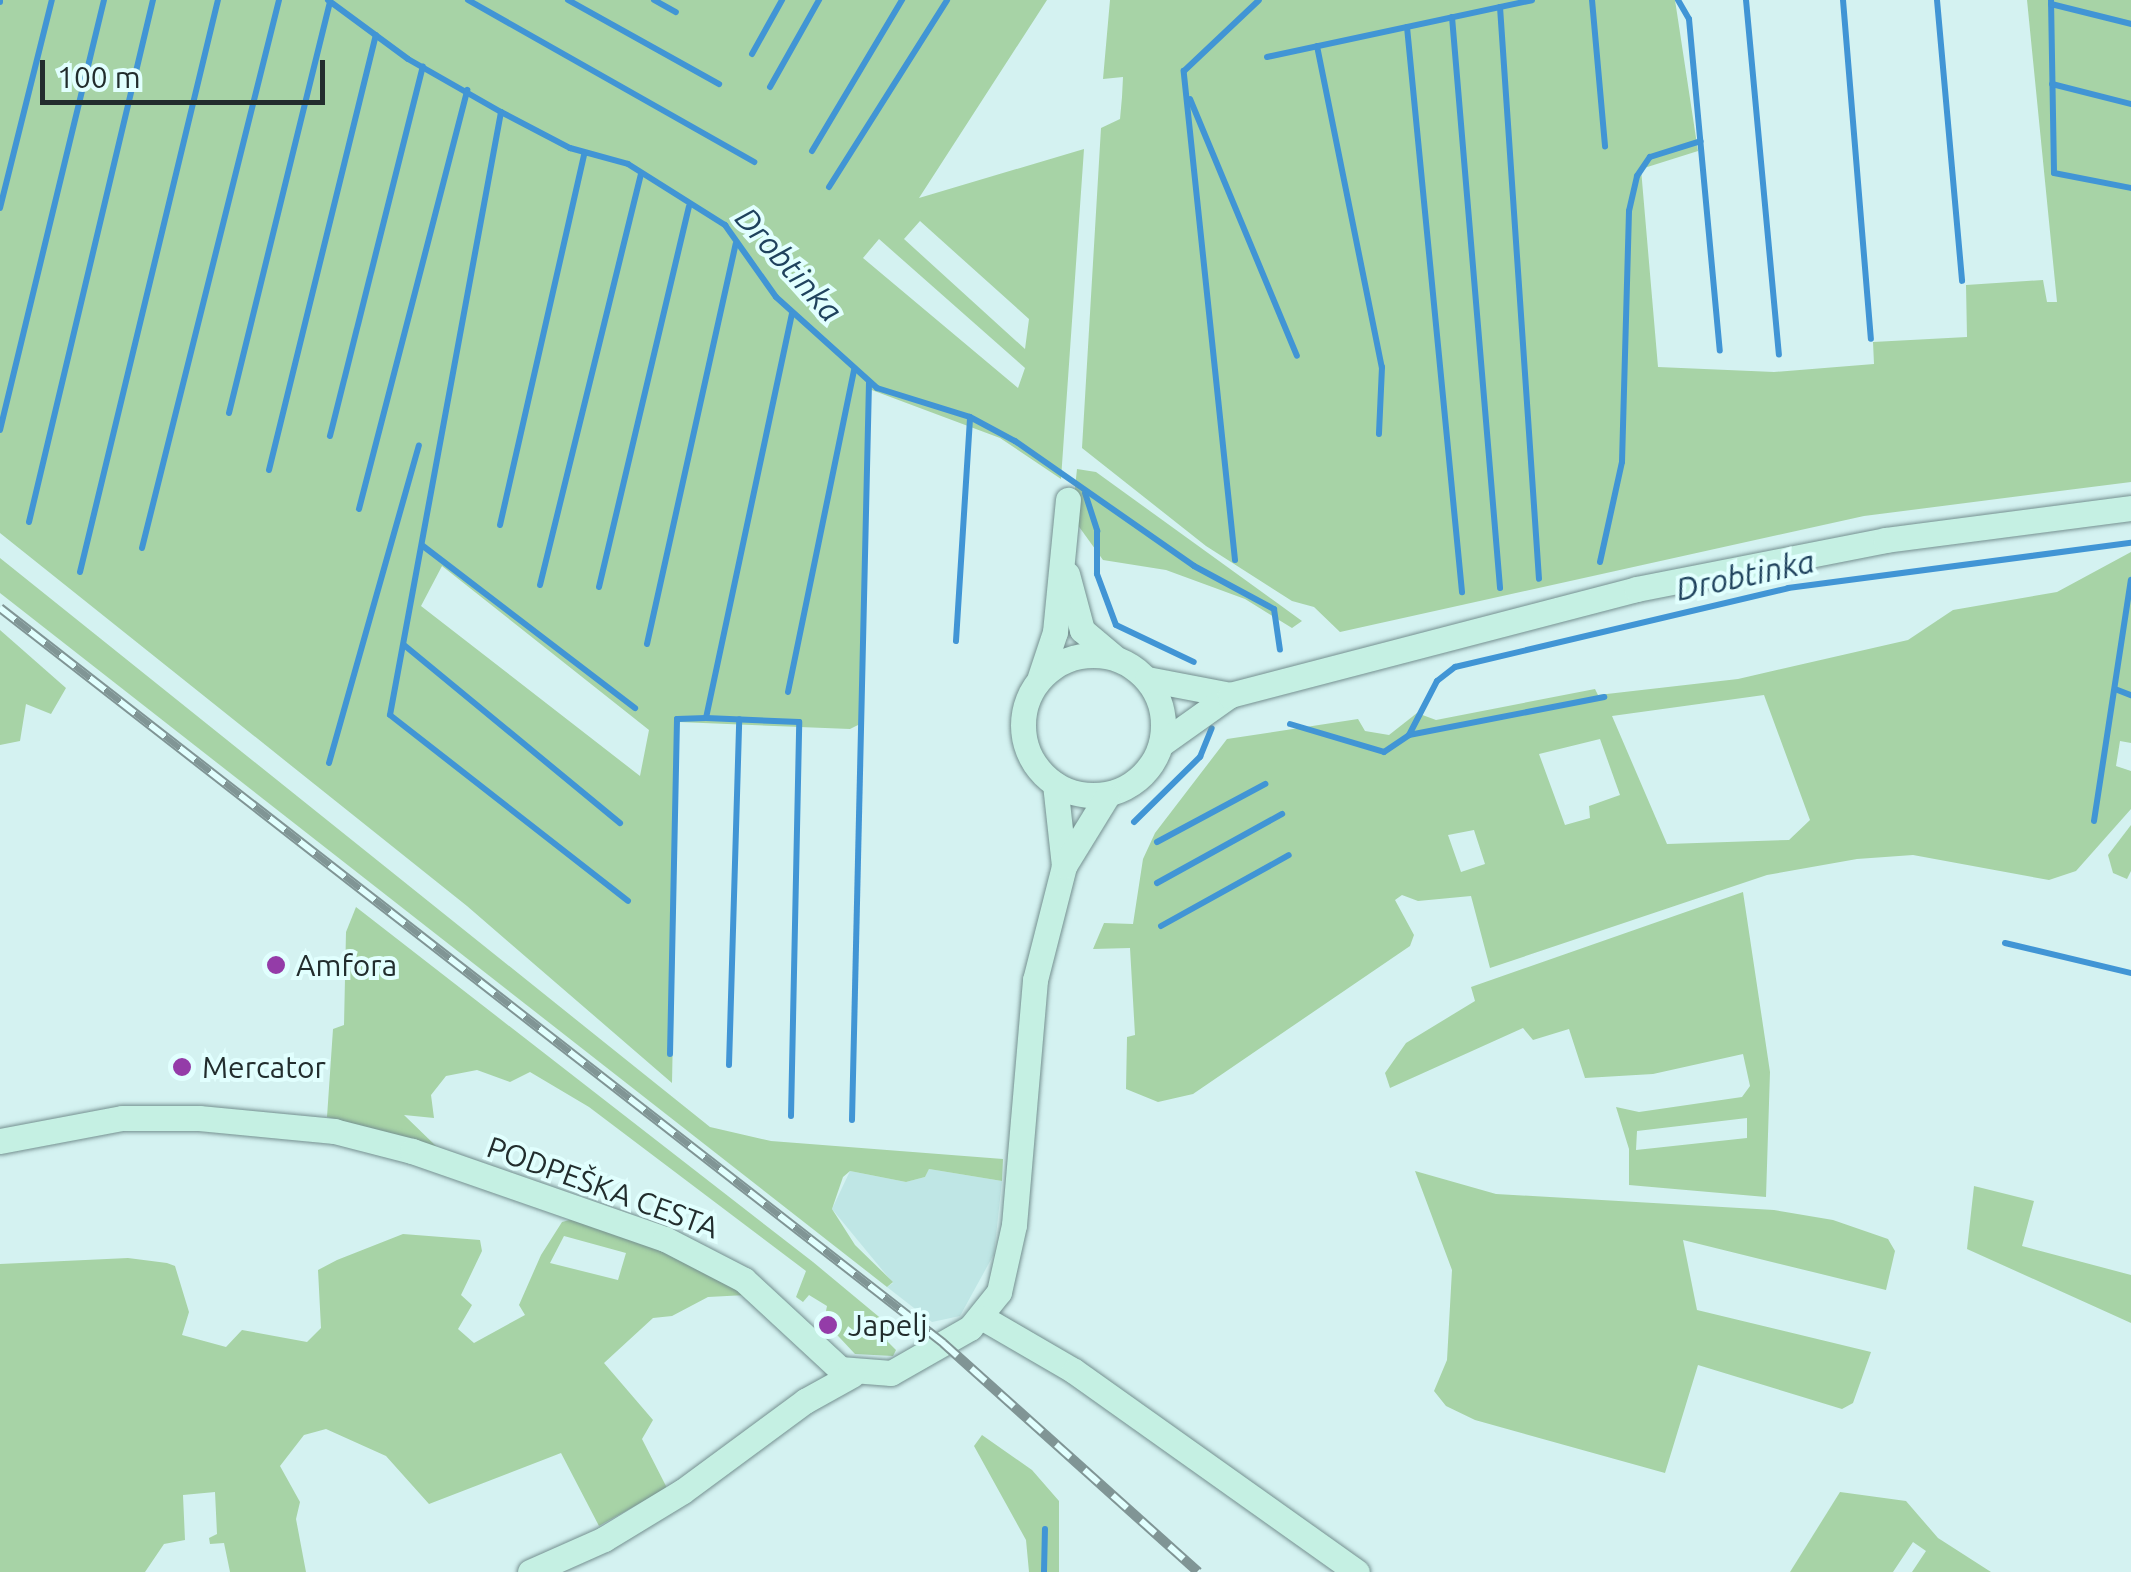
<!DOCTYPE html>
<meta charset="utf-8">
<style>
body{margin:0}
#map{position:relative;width:2131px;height:1572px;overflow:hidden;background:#d4f2f1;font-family:Ubuntu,sans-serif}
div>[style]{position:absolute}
.built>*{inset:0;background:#bfe6e5}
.green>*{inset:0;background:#a7d3a6}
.stream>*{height:6px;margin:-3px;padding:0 3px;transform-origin:3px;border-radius:3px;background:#4195d5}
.roads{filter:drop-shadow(0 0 2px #759090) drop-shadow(0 0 2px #759090)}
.secondary>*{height:25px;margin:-12.5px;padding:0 12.5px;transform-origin:12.5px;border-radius:12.5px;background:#c5f0e3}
.secondary>.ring{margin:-12.5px;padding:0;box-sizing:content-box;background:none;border:25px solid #c5f0e3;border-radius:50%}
.rail>*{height:10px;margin-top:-5px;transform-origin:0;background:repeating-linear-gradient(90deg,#e1fffe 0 19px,#809595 0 38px);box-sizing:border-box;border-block:2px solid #809595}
.dots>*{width:28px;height:28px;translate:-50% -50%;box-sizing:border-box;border:5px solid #e1fffe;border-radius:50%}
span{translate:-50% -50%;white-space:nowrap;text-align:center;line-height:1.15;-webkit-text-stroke:8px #e1fffe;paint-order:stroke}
.poi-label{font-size:30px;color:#222d2d}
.left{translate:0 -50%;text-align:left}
.street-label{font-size:30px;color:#222d2d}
.water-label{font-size:32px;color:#1f425d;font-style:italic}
.scale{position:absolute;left:40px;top:60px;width:285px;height:45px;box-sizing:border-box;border:5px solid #222d2d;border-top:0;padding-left:12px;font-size:30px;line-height:35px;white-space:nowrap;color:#222d2d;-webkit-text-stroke:8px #e1fffe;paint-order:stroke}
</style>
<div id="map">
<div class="built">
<i style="clip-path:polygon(929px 1169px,1002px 1181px,994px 1254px,960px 1316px,932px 1322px,887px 1287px,893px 1283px,832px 1209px,850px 1171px,906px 1182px,925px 1177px)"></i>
</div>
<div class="green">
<i style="clip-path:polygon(evenodd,0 0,1047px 0,919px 198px,1084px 149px,1061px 479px,1000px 438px,869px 389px,860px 724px,850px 729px,679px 722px,672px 1083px,467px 906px,0 533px,0 0,920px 221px,1029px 319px,1025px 349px,904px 239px,920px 221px,0 0,879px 239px,1025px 368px,1018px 388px,863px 258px,879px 239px,0 0,442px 566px,649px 730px,640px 776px,421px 606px,442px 566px)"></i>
<i style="clip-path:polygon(1110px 0,1675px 0,1698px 151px,1641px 169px,1658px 367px,1774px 372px,1874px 364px,1873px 342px,1967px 337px,1966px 285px,2043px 280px,2047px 302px,2057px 302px,2027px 0,2131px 0,2131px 482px,1864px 516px,1340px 632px,1314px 607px,1292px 601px,1206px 546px,1082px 448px,1101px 128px,1120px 119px,1122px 97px,1123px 77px,1103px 79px)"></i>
<i style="clip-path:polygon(1077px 469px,1096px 472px,1302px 621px,1292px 628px,1245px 599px,1166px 570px,1103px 560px,1072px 517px)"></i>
<i style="clip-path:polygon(evenodd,2131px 552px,2131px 743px,2120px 741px,2116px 766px,2131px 771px,2131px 809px,2076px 871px,2049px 880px,1913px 855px,1857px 859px,1767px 875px,1490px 968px,1471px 896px,1418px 901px,1402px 895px,1395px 900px,1414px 935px,1410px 946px,1193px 1094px,1158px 1102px,1126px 1089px,1127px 1037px,1135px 1035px,1130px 948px,1093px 949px,1104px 923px,1133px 924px,1143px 859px,1155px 833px,1227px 739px,1358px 719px,1365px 731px,1389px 735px,1417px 713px,1436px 720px,1595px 689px,1598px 695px,1738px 679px,1908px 640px,1953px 610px,2057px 592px,2131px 552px,1764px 695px,1810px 820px,1789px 840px,1667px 844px,1612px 716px,1764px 695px,2131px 552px,1600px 739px,1620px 795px,1589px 806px,1590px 818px,1565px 825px,1539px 754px,1600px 739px,2131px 552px,1474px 830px,1485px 864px,1461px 872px,1448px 835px,1474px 830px)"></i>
<i style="clip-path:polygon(0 558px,710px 1127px,771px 1141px,1003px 1159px,1002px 1181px,929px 1169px,925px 1177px,906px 1182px,850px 1171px,843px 1177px,832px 1209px,855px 1245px,893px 1282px,887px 1287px,0 593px)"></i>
<i style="clip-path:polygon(0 630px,66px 688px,51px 714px,26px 704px,20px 741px,0 745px)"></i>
<i style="clip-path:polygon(2131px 825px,2131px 871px,2127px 879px,2113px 873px,2108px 855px)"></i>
<i style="clip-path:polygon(evenodd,1743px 892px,1770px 1072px,1766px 1197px,1629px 1185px,1629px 1149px,1616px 1107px,1639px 1112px,1742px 1097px,1750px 1086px,1743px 1054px,1653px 1074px,1585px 1078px,1569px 1029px,1533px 1040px,1523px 1028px,1390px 1088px,1385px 1073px,1406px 1043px,1475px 1001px,1471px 987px,1743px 892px,1747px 1118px,1747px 1138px,1636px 1150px,1637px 1131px,1747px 1118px)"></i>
<i style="clip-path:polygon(356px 907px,813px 1262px,896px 1331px,887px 1341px,896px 1350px,893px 1356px,855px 1354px,824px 1321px,827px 1306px,809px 1295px,803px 1302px,796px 1297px,806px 1271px,589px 1107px,530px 1072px,510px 1082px,477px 1070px,446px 1076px,431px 1095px,434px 1118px,404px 1115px,439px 1149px,327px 1117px,333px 1029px,344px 1025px,346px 932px)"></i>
<i style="clip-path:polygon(1415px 1171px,1496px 1194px,1774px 1210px,1833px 1220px,1888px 1239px,1895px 1251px,1886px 1290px,1683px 1240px,1697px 1310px,1871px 1352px,1853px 1403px,1842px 1409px,1698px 1365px,1665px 1473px,1475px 1420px,1446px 1406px,1434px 1391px,1447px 1360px,1452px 1270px)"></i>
<i style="clip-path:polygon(1974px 1186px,2034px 1201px,2022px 1246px,2131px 1275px,2131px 1323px,1967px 1249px)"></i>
<i style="clip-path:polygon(evenodd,573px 1219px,662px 1246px,746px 1295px,708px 1297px,672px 1316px,653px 1318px,604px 1363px,653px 1420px,642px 1439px,667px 1488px,599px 1526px,561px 1453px,429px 1504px,386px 1456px,326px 1429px,304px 1435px,280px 1466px,300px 1502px,296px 1519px,306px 1572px,230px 1572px,224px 1543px,210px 1544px,209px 1538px,217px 1534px,215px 1492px,183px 1495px,185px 1540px,164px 1544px,145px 1572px,0 1572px,0 1264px,128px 1258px,167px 1263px,175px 1266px,189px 1312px,182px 1335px,226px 1347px,242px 1330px,307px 1342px,321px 1328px,318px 1270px,337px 1260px,403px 1234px,480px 1240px,482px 1251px,461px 1295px,472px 1305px,458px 1329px,474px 1343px,525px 1315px,519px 1305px,541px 1255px,562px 1222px,573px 1219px,564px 1236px,626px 1253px,618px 1280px,550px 1263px,564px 1236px)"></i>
<i style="clip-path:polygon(982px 1435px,1032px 1470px,1059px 1501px,1059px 1572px,1029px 1572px,1026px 1540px,974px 1446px)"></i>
<i style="clip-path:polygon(1840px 1492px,1906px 1501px,1938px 1538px,1991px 1572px,1912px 1572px,1926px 1551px,1913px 1542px,1893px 1572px,1790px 1572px)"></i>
</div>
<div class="stream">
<i style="left:328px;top:0;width:99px;rotate:36.4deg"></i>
<i style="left:408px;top:59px;width:107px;rotate:29.7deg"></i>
<i style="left:501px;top:112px;width:78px;rotate:27.6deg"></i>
<i style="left:570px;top:148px;width:60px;rotate:15.4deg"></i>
<i style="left:628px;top:164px;width:115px;rotate:32.2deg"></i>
<i style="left:725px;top:225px;width:88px;rotate:54.7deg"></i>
<i style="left:776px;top:297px;width:136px;rotate:42deg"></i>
<i style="left:877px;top:388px;width:97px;rotate:17.3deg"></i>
<i style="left:970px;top:417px;width:51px;rotate:28.1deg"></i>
<i style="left:1015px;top:441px;width:218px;rotate:34.9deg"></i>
<i style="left:1194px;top:566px;width:91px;rotate:28.3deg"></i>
<i style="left:1274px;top:609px;width:41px;rotate:81.7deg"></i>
<i style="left:468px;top:0;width:329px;rotate:29.5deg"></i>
<i style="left:568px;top:0;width:173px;rotate:29.1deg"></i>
<i style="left:654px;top:0;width:25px;rotate:29deg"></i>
<i style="left:1592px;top:0;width:147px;rotate:84.9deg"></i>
<i style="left:1678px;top:0;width:22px;rotate:60deg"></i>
<i style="left:1689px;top:19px;width:333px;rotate:84.7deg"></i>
<i style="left:1746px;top:0;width:356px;rotate:84.7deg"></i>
<i style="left:1843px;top:0;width:340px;rotate:85.3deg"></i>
<i style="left:1937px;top:0;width:282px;rotate:84.9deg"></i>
<i style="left:2051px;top:0;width:173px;rotate:89deg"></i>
<i style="left:2054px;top:173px;width:78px;rotate:11deg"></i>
<i style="left:0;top:2px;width:2px;rotate:-90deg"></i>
<i style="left:2051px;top:4px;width:82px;rotate:14deg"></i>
<i style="left:1500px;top:7px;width:573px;rotate:86.1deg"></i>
<i style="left:1452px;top:17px;width:573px;rotate:85.19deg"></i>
<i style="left:1407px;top:27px;width:568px;rotate:84.44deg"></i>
<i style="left:1317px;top:46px;width:328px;rotate:78.6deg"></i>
<i style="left:1382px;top:367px;width:67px;rotate:92.6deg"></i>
<i style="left:752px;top:54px;width:62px;rotate:-60.9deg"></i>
<i style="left:1267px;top:57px;width:271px;rotate:-12.1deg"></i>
<i style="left:2052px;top:84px;width:81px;rotate:14.2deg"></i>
<i style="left:770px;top:87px;width:100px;rotate:-60.6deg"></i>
<i style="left:1190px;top:99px;width:278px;rotate:67.4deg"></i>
<i style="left:501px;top:112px;width:613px;rotate:100.43deg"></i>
<i style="left:390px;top:715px;width:302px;rotate:38deg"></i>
<i style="left:812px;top:151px;width:176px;rotate:-59.2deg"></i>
<i style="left:829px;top:187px;width:221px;rotate:-57.7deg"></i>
<i style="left:0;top:208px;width:214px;rotate:-76deg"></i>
<i style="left:229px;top:413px;width:423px;rotate:-76.2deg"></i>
<i style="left:0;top:430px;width:442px;rotate:-76.4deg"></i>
<i style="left:330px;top:436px;width:381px;rotate:-75.9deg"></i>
<i style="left:269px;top:470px;width:448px;rotate:-76.2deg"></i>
<i style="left:1085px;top:493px;width:40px;rotate:72deg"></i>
<i style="left:1097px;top:531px;width:43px;rotate:90deg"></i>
<i style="left:1097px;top:574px;width:54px;rotate:69.6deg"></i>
<i style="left:1116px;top:625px;width:86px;rotate:25.4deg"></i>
<i style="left:359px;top:509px;width:433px;rotate:-75.5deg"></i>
<i style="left:29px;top:522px;width:537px;rotate:-76.64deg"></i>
<i style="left:500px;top:525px;width:380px;rotate:-77.2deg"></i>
<i style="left:423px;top:546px;width:267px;rotate:37.4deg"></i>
<i style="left:142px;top:548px;width:565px;rotate:-75.96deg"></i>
<i style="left:1235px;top:560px;width:492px;rotate:-96deg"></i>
<i style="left:1184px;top:71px;width:103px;rotate:-43.4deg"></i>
<i style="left:1600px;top:562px;width:102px;rotate:-77.6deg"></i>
<i style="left:1622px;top:462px;width:251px;rotate:-88.4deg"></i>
<i style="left:1629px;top:211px;width:36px;rotate:-77deg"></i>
<i style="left:1637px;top:176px;width:23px;rotate:-56deg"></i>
<i style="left:1650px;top:157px;width:53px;rotate:-17.4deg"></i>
<i style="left:80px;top:572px;width:588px;rotate:-76.44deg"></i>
<i style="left:540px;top:585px;width:422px;rotate:-76.2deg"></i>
<i style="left:599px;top:587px;width:391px;rotate:-76.7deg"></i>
<i style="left:956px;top:641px;width:223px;rotate:-86.4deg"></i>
<i style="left:647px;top:644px;width:410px;rotate:-77.5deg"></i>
<i style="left:404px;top:645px;width:280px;rotate:39.5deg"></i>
<i style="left:2115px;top:689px;width:17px;rotate:21deg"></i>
<i style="left:788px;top:692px;width:329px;rotate:-78.4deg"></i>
<i style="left:1290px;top:724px;width:98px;rotate:16.6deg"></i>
<i style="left:1384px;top:752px;width:30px;rotate:-34deg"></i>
<i style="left:1409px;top:735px;width:199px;rotate:-11deg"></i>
<i style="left:1409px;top:735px;width:61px;rotate:-62.6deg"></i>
<i style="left:1437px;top:681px;width:23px;rotate:-38deg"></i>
<i style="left:1455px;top:667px;width:342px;rotate:-13.3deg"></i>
<i style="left:1788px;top:588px;width:346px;rotate:-7.5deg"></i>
<i style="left:329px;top:763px;width:330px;rotate:-74.2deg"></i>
<i style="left:2094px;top:821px;width:244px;rotate:-81.3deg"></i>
<i style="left:1134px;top:822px;width:93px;rotate:-44.6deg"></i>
<i style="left:1200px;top:757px;width:31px;rotate:-68deg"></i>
<i style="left:1157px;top:842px;width:123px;rotate:-28.2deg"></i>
<i style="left:1157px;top:883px;width:143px;rotate:-28.9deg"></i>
<i style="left:1161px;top:926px;width:146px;rotate:-29deg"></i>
<i style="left:2005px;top:943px;width:130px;rotate:13.4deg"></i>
<i style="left:670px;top:1054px;width:335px;rotate:-88.8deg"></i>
<i style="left:677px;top:719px;width:29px;rotate:-2deg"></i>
<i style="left:729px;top:1065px;width:346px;rotate:-88.3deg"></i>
<i style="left:791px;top:1116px;width:394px;rotate:-88.8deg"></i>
<i style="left:799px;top:722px;width:93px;rotate:-177.5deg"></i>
<i style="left:706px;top:718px;width:413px;rotate:-78deg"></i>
<i style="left:852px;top:1120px;width:738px;rotate:-88.68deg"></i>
<i style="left:1044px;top:1572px;width:43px;rotate:-88.7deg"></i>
</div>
<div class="roads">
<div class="secondary">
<i style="left:1067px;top:574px;width:58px;rotate:75deg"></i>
<i style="left:1082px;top:630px;width:42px;rotate:40.2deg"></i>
<i class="ring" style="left:1023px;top:655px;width:115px;height:115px"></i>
<i style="left:1040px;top:677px;width:47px;rotate:-71.6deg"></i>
<i style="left:1055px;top:632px;width:133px;rotate:-84.4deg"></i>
<i style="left:1147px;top:679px;width:85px;rotate:10.9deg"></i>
<i style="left:1161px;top:744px;width:85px;rotate:-35.4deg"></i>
<i style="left:1230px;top:695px;width:420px;rotate:-14.6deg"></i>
<i style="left:1636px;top:589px;width:254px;rotate:-11.1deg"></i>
<i style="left:1885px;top:540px;width:248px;rotate:-7.4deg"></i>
<i style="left:1055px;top:784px;width:82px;rotate:83.7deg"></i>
<i style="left:0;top:1141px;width:124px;rotate:-10.7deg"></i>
<i style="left:122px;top:1118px;width:77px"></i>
<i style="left:199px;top:1118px;width:136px;rotate:5.5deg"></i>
<i style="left:334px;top:1131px;width:81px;rotate:14.4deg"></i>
<i style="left:412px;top:1151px;width:268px;rotate:19.2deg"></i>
<i style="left:665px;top:1239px;width:89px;rotate:27.4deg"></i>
<i style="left:744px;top:1280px;width:131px;rotate:42.8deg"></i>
<i style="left:840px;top:1369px;width:51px;rotate:4.5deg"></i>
<i style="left:891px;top:1373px;width:91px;rotate:-29.7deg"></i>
<i style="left:970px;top:1328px;width:46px;rotate:-51.1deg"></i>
<i style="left:999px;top:1292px;width:69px;rotate:-77.4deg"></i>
<i style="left:1014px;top:1225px;width:246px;rotate:-85.1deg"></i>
<i style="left:1035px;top:980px;width:118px;rotate:-75.7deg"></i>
<i style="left:1064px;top:866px;width:82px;rotate:-58.4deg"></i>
<i style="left:983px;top:1318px;width:105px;rotate:30.2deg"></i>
<i style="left:1074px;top:1371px;width:347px;rotate:35.4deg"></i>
<i style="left:530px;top:1572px;width:81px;rotate:-24deg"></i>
<i style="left:604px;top:1539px;width:92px;rotate:-31.3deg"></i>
<i style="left:683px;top:1491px;width:152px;rotate:-36.4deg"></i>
<i style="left:805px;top:1401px;width:54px;rotate:-29deg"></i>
</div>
</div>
<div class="rail">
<i style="left:0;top:608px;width:1196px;rotate:37.93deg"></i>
<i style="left:943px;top:1343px;width:343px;rotate:41.9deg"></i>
</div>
<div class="dots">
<i style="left:276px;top:965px;background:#943ca8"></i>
<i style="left:182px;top:1067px;background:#943ca8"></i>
<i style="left:828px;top:1325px;background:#943ca8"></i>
</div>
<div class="poi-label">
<span class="left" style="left:296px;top:965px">Amfora</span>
<span class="left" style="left:202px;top:1067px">Mercator</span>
<span class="left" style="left:848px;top:1325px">Japelj</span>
</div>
<div class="street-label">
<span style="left:603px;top:1187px;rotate:20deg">PODPEŠKA CESTA</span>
</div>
<div class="water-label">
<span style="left:789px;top:264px;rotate:48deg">Drobtinka</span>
<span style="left:1745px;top:575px;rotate:-12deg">Drobtinka</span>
</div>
<div class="scale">100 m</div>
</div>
